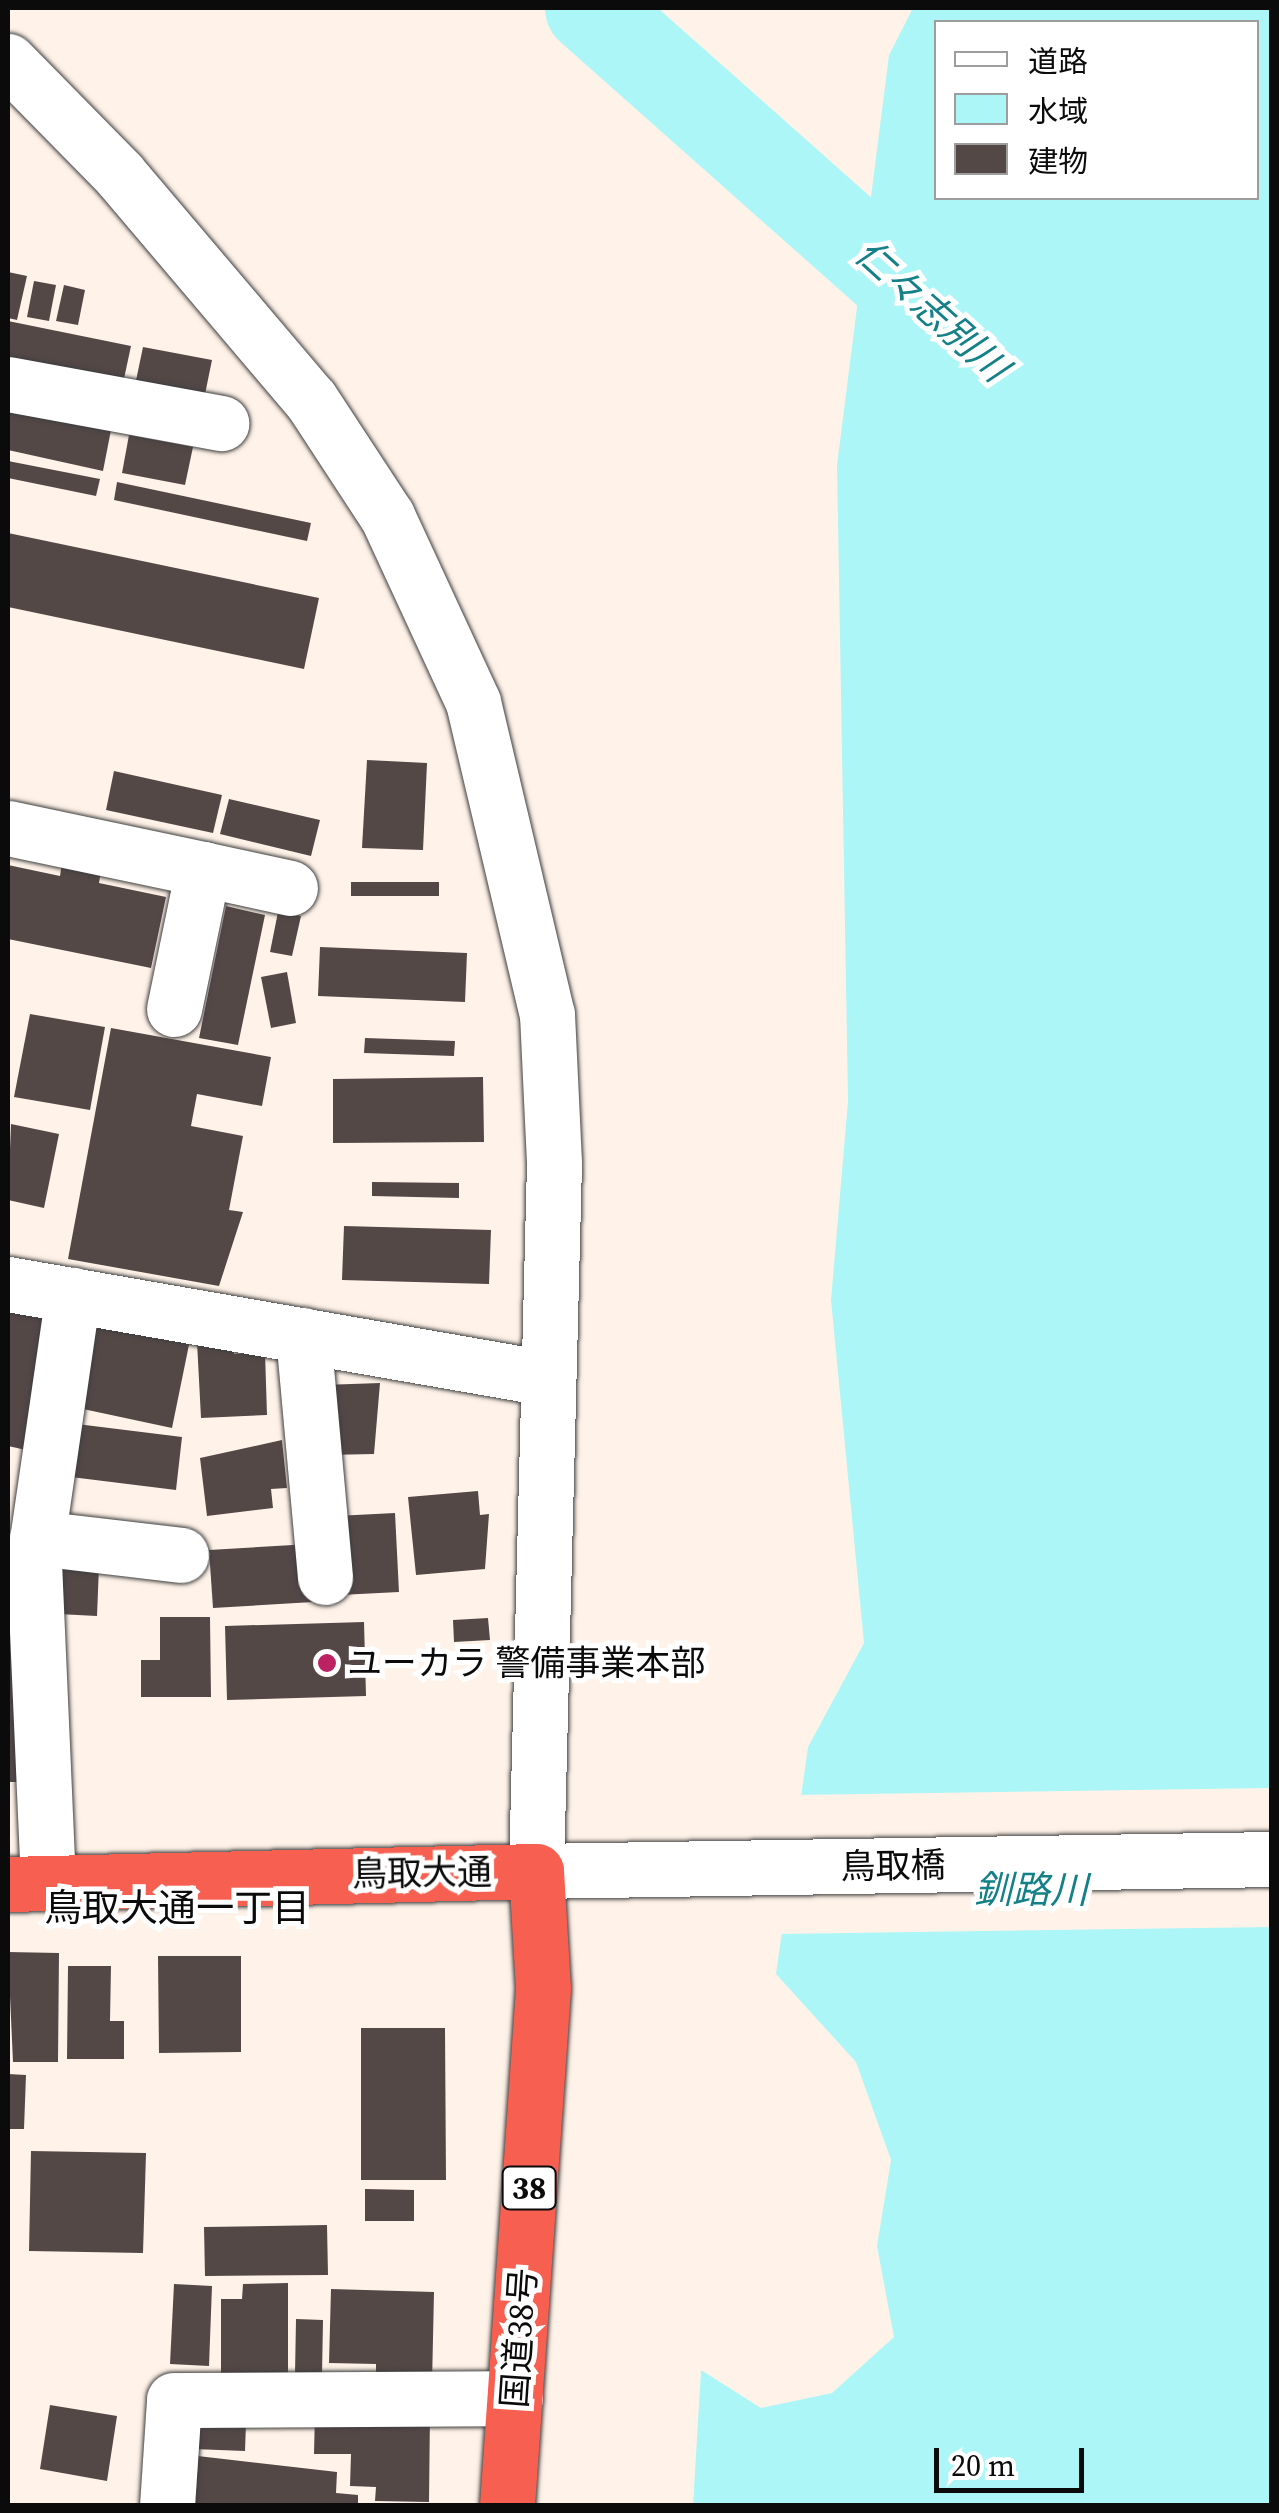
<!DOCTYPE html>
<meta charset="utf-8">
<style>
body{margin:0}
#map{position:relative;width:1279px;height:2513px;overflow:hidden;background:#fff3e9;font-family:"Source Serif 4","Noto Sans JP",serif}
div>[style]{position:absolute}
.water>*{inset:0;background:#adf6f7}
.pier>*{inset:0;background:#fff3e9}
.river>*{height:90px;margin:-45px;padding:0 45px;transform-origin:45px;border-radius:45px;background:#adf6f7}
.building>*{inset:0;background:#544847}
.roads{filter:drop-shadow(0 0 2px #3e3e3e) drop-shadow(0 0 2px #3e3e3e)}
.minor>*{height:55px;margin:-27.5px;padding:0 27.5px;transform-origin:27.5px;border-radius:27.5px;background:#fff}
.highway>*{height:55px;margin:-27.5px;padding:0 27.5px;transform-origin:27.5px;border-radius:27.5px;background:#f75f50}
.dots>*{width:28px;height:28px;translate:-50% -50%;box-sizing:border-box;border:5px solid #fff;border-radius:50%}
span{translate:-50% -50%;white-space:nowrap;text-align:center;line-height:1.15;-webkit-text-stroke:10px #fff;paint-order:stroke}
.shield-label span{padding:2px 8px;background:#fff;border:2px solid;border-radius:8px;-webkit-text-stroke-width:0}
.shield-label{font-size:32px;color:#0b0b0b;font-weight:700}
.poi-label{font-size:35px;color:#0b0b0b}
.left{translate:0 -50%;text-align:left}
.street-label{font-size:35px;color:#0b0b0b}
.water-label{font-size:38px;color:#148088;font-style:italic}
.neighbourhood-label{font-size:38px;color:#0b0b0b}
.frame{position:absolute;inset:0;border:10px solid #0b0b0b;pointer-events:none}
.legend{position:absolute;left:934px;top:20px;width:325px;height:180px;box-sizing:border-box;background:#fff;border:2px solid #9d9d9d;margin:0;padding:12px 18px;list-style:none;font-size:30px;color:#0b0b0b}
.legend li{display:flex;align-items:center;gap:20px;height:50px}
.legend b{width:50px;border:2px solid #9d9d9d}
.scale{position:absolute;left:934px;top:2448px;width:150px;height:45px;box-sizing:border-box;border:5px solid #0b0b0b;border-top:0;padding-left:12px;font-size:30px;line-height:35px;white-space:nowrap;color:#0b0b0b;-webkit-text-stroke:8px #fff;paint-order:stroke}
</style>
<div id="map">
<div class="water">
<i style="clip-path:polygon(evenodd,913px 8px,1271px 8px,1271px 2505px,693px 2506px,701px 2370px,761px 2408px,832px 2393px,894px 2337px,877px 2246px,891px 2160px,856px 2062px,776px 1974px,808px 1747px,864px 1643px,831px 1300px,848px 1101px,837px 465px,889px 55px,913px 8px,936px 22px,1256px 22px,1256px 198px,936px 198px,936px 22px)"></i>
</div>
<div class="pier">
<i style="clip-path:polygon(1271px 1788px,1271px 1927px,777px 1934px,796px 1795px)"></i>
</div>
<div class="river">
<i style="left:590px;top:8px;width:491px;rotate:41.6deg"></i>
</div>
<div class="building">
<i style="clip-path:polygon(8px 272px,27px 276px,17px 320px,8px 318px)"></i>
<i style="clip-path:polygon(34px 281px,56px 285px,49px 321px,27px 317px)"></i>
<i style="clip-path:polygon(64px 285px,85px 290px,78px 325px,56px 321px)"></i>
<i style="clip-path:polygon(8px 321px,131px 346px,122px 388px,8px 364px)"></i>
<i style="clip-path:polygon(143px 347px,212px 360px,203px 404px,134px 390px)"></i>
<i style="clip-path:polygon(8px 408px,111px 430px,103px 471px,8px 450px)"></i>
<i style="clip-path:polygon(129px 435px,193px 447px,185px 485px,122px 473px)"></i>
<i style="clip-path:polygon(8px 461px,100px 479px,96px 496px,8px 478px)"></i>
<i style="clip-path:polygon(117px 482px,311px 523px,307px 541px,114px 500px)"></i>
<i style="clip-path:polygon(8px 533px,319px 598px,304px 669px,8px 607px)"></i>
<i style="clip-path:polygon(367px 760px,427px 763px,423px 850px,362px 848px)"></i>
<i style="clip-path:polygon(114px 771px,222px 795px,213px 833px,106px 810px)"></i>
<i style="clip-path:polygon(229px 799px,320px 820px,311px 856px,220px 834px)"></i>
<i style="clip-path:polygon(62px 863px,101px 871px,99px 883px,166px 897px,151px 968px,8px 939px,8px 865px,60px 876px)"></i>
<i style="clip-path:polygon(351px 882px,439px 882px,439px 896px,351px 896px)"></i>
<i style="clip-path:polygon(226px 906px,265px 915px,238px 1045px,199px 1038px)"></i>
<i style="clip-path:polygon(278px 912px,301px 916px,292px 956px,270px 952px)"></i>
<i style="clip-path:polygon(320px 947px,467px 953px,465px 1002px,318px 996px)"></i>
<i style="clip-path:polygon(287px 972px,296px 1023px,271px 1028px,261px 977px)"></i>
<i style="clip-path:polygon(30px 1014px,105px 1027px,90px 1110px,14px 1097px)"></i>
<i style="clip-path:polygon(111px 1028px,271px 1057px,262px 1106px,197px 1094px,191px 1126px,243px 1136px,229px 1210px,243px 1212px,219px 1286px,68px 1259px)"></i>
<i style="clip-path:polygon(365px 1038px,455px 1041px,454px 1056px,364px 1053px)"></i>
<i style="clip-path:polygon(483px 1077px,484px 1142px,333px 1143px,333px 1079px)"></i>
<i style="clip-path:polygon(11px 1124px,59px 1134px,44px 1208px,8px 1200px)"></i>
<i style="clip-path:polygon(372px 1182px,459px 1183px,459px 1198px,372px 1196px)"></i>
<i style="clip-path:polygon(344px 1226px,491px 1230px,489px 1284px,342px 1280px)"></i>
<i style="clip-path:polygon(8px 1301px,53px 1310px,26px 1450px,8px 1446px)"></i>
<i style="clip-path:polygon(90px 1319px,192px 1330px,172px 1428px,83px 1409px)"></i>
<i style="clip-path:polygon(233px 1341px,234px 1354px,265px 1352px,267px 1415px,201px 1418px,197px 1342px)"></i>
<i style="clip-path:polygon(380px 1383px,374px 1454px,326px 1455px,323px 1385px)"></i>
<i style="clip-path:polygon(77px 1424px,182px 1437px,176px 1490px,71px 1477px)"></i>
<i style="clip-path:polygon(282px 1440px,287px 1488px,271px 1489px,273px 1508px,207px 1516px,200px 1458px)"></i>
<i style="clip-path:polygon(478px 1491px,480px 1515px,489px 1514px,485px 1569px,416px 1575px,408px 1497px)"></i>
<i style="clip-path:polygon(395px 1513px,399px 1592px,340px 1595px,336px 1516px)"></i>
<i style="clip-path:polygon(310px 1544px,313px 1602px,213px 1608px,209px 1550px)"></i>
<i style="clip-path:polygon(59px 1565px,99px 1566px,97px 1616px,58px 1614px)"></i>
<i style="clip-path:polygon(8px 1616px,20px 1616px,23px 1782px,8px 1782px)"></i>
<i style="clip-path:polygon(160px 1617px,210px 1617px,211px 1697px,141px 1697px,141px 1660px,160px 1660px)"></i>
<i style="clip-path:polygon(488px 1618px,490px 1640px,454px 1642px,453px 1620px)"></i>
<i style="clip-path:polygon(364px 1622px,366px 1696px,227px 1700px,225px 1626px)"></i>
<i style="clip-path:polygon(8px 1952px,59px 1953px,58px 2062px,13px 2062px)"></i>
<i style="clip-path:polygon(158px 1956px,241px 1956px,241px 2052px,159px 2053px)"></i>
<i style="clip-path:polygon(68px 1966px,111px 1966px,110px 2021px,124px 2021px,124px 2059px,67px 2059px)"></i>
<i style="clip-path:polygon(361px 2028px,445px 2028px,446px 2180px,361px 2180px)"></i>
<i style="clip-path:polygon(8px 2074px,26px 2075px,24px 2129px,8px 2129px)"></i>
<i style="clip-path:polygon(31px 2151px,146px 2153px,143px 2253px,29px 2251px)"></i>
<i style="clip-path:polygon(365px 2189px,414px 2190px,414px 2221px,365px 2221px)"></i>
<i style="clip-path:polygon(327px 2225px,328px 2275px,205px 2276px,204px 2227px)"></i>
<i style="clip-path:polygon(288px 2283px,288px 2374px,221px 2374px,221px 2299px,242px 2299px,243px 2284px)"></i>
<i style="clip-path:polygon(174px 2284px,212px 2286px,209px 2366px,170px 2364px)"></i>
<i style="clip-path:polygon(331px 2289px,434px 2292px,432px 2384px,376px 2382px,376px 2364px,329px 2363px)"></i>
<i style="clip-path:polygon(296px 2319px,323px 2320px,322px 2375px,295px 2374px)"></i>
<i style="clip-path:polygon(50px 2405px,117px 2416px,107px 2481px,40px 2469px)"></i>
<i style="clip-path:polygon(315px 2410px,430px 2412px,429px 2502px,375px 2501px,376px 2487px,350px 2486px,351px 2454px,314px 2454px)"></i>
<i style="clip-path:polygon(194px 2421px,246px 2423px,245px 2451px,193px 2449px)"></i>
<i style="clip-path:polygon(189px 2455px,337px 2472px,336px 2493px,358px 2495px,358px 2506px,186px 2506px)"></i>
</div>
<div class="roads">
<div class="minor">
<i style="left:8px;top:61px;width:158px;rotate:45.5deg"></i>
<i style="left:119px;top:174px;width:297px;rotate:49.7deg"></i>
<i style="left:311px;top:400px;width:139px;rotate:56.8deg"></i>
<i style="left:387px;top:516px;width:205px;rotate:65.2deg"></i>
<i style="left:473px;top:702px;width:321px;rotate:76.7deg"></i>
<i style="left:547px;top:1014px;width:149px;rotate:87.3deg"></i>
<i style="left:554px;top:1163px;width:708px;rotate:91.46deg"></i>
<i style="left:536px;top:1871px;width:736px;rotate:-0.93deg"></i>
<i style="left:8px;top:384px;width:217px;rotate:10.4deg"></i>
<i style="left:8px;top:828px;width:199px;rotate:11.9deg"></i>
<i style="left:203px;top:869px;width:143px;rotate:101.7deg"></i>
<i style="left:203px;top:869px;width:89px;rotate:12.3deg"></i>
<i style="left:8px;top:1284px;width:546px;rotate:9.91deg"></i>
<i style="left:303px;top:1335px;width:243px;rotate:84.8deg"></i>
<i style="left:37px;top:1538px;width:145px;rotate:6.7deg"></i>
<i style="left:48px;top:1883px;width:322px;rotate:-92.5deg"></i>
<i style="left:34px;top:1561px;width:269px;rotate:-81.7deg"></i>
<i style="left:167px;top:2506px;width:106px;rotate:-86.2deg"></i>
<i style="left:174px;top:2400px;width:341px;rotate:-0.3deg"></i>
</div>
<div class="highway">
<i style="left:8px;top:1884px;width:528px;rotate:-1.41deg"></i>
<i style="left:536px;top:1871px;width:117px;rotate:86.6deg"></i>
<i style="left:543px;top:1988px;width:519px;rotate:93.98deg"></i>
</div>
</div>
<div class="dots">
<i style="left:327px;top:1663px;background:#bc2261"></i>
</div>
<div class="shield-label">
<span style="left:529px;top:2188px">38</span>
</div>
<div class="poi-label">
<span class="left" style="left:347px;top:1663px">ユーカラ 警備事業本部</span>
</div>
<div class="street-label">
<span style="left:893px;top:1866px;rotate:-1deg">鳥取橋</span>
<span style="left:422px;top:1873px;rotate:-1deg">鳥取大通</span>
<span style="left:519px;top:2338px;rotate:-86deg">国道38号</span>
</div>
<div class="water-label">
<span style="left:931px;top:311px;rotate:42deg">仁々志別川</span>
<span style="left:1031px;top:1891px">釧路川</span>
</div>
<div class="neighbourhood-label">
<span style="left:177px;top:1909px">鳥取大通一丁目</span>
</div>
<div class="frame"></div>
<ul class="legend">
<li><b style="height:12px;background:#fff"></b>道路</li>
<li><b style="height:28px;background:#adf6f7"></b>水域</li>
<li><b style="height:28px;background:#544847"></b>建物</li>
</ul>
<div class="scale">20 m</div>
</div>
